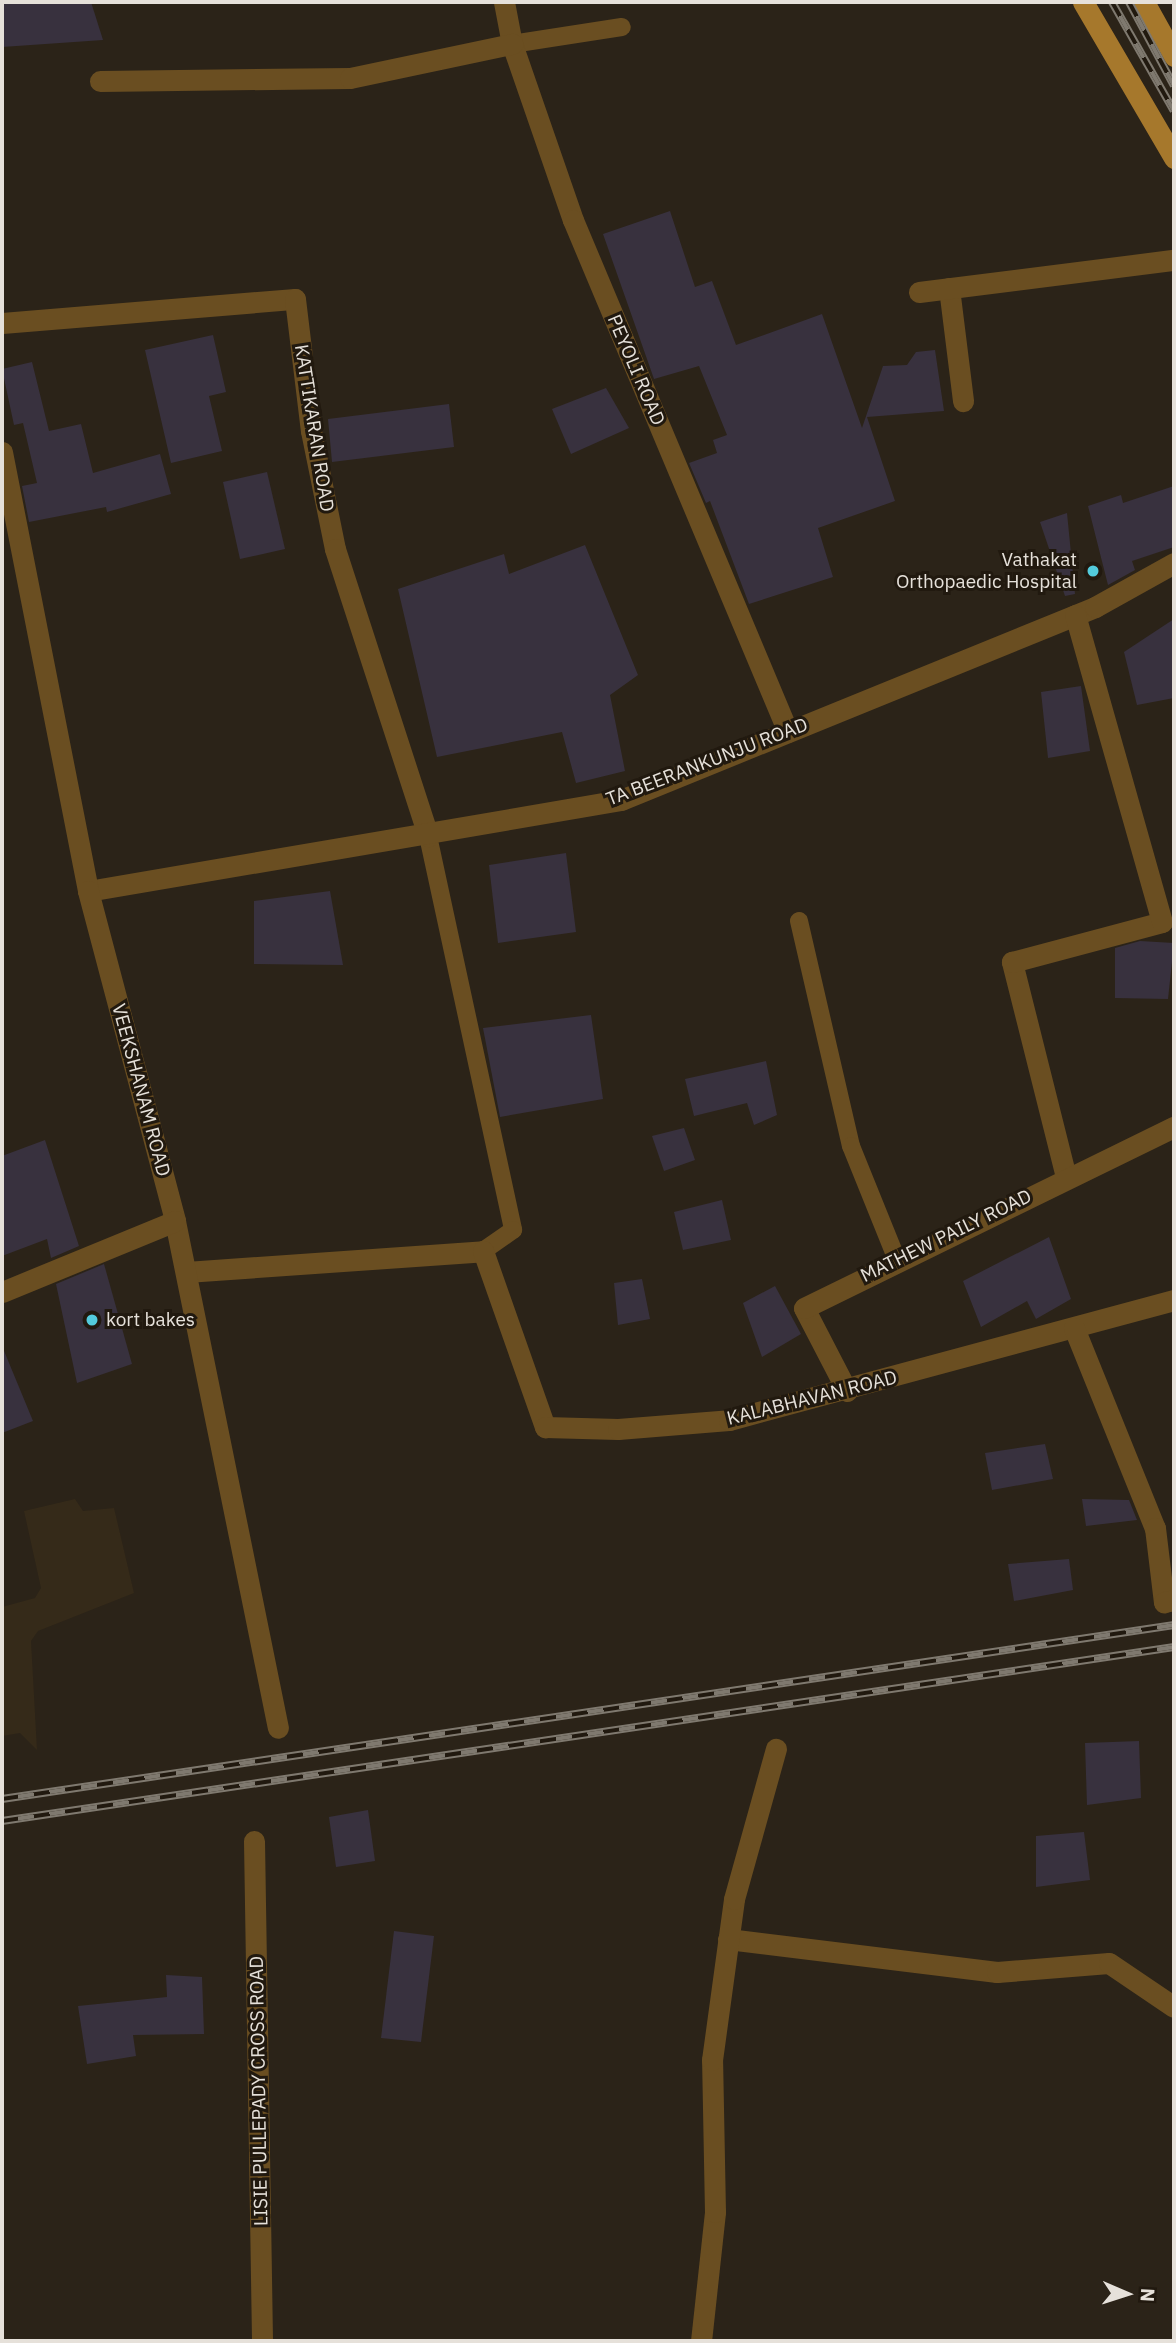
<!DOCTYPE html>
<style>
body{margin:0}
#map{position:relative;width:1176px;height:2343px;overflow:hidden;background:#2b2318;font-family:"IBM Plex Sans",sans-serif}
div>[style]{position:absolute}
.built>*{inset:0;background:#352a19}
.building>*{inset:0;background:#38313e}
.service>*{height:18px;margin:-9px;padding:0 9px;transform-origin:9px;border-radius:9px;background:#6a4e21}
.minor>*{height:21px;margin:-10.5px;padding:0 10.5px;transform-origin:10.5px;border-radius:10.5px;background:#6a4e21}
.tertiary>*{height:21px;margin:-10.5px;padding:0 10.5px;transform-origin:10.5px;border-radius:10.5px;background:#6a4e21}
.primary>*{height:21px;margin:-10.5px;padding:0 10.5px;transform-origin:10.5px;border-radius:10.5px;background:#a6782c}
.rail>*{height:8px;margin-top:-4px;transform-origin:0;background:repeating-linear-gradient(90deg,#21190f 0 16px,#7f796f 0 32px);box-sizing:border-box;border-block:2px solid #7f796f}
.dots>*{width:19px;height:19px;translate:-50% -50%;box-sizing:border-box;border:4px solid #21190f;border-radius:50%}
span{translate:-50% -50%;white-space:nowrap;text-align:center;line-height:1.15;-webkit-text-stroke:6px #21190f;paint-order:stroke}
.street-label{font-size:19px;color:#e6e1da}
.poi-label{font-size:19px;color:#e6e1da}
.right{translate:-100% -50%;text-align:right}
.left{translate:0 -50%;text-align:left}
.frame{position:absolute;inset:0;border:4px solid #e6e1da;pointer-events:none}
.north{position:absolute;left:1092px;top:2259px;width:70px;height:70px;-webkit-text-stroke:5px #21190f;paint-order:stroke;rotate:93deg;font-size:19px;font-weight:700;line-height:28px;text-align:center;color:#e6e1da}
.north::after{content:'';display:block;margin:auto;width:24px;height:32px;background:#e6e1da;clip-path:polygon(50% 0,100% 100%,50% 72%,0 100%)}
</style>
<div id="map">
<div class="built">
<i style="clip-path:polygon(75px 1499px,83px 1511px,114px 1508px,134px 1593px,38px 1631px,31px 1641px,37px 1750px,20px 1733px,2px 1736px,2px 1607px,35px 1598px,41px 1588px,24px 1511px)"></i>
</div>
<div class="building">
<i style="clip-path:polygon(2px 2px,91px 2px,103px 40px,2px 47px)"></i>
<i style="clip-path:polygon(670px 211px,695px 287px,712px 281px,736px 345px,822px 314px,862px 428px,883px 366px,907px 365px,916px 352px,935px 350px,944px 411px,867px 417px,895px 501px,818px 528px,833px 577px,749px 604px,710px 501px,706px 503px,689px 463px,717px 453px,713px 440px,727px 435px,699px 366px,654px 379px,603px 234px)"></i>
<i style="clip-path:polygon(213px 335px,226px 392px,209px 396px,222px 451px,171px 463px,145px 350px)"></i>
<i style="clip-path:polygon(32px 362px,49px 431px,81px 424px,93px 473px,160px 454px,171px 494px,107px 512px,106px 507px,29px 522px,22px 486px,37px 483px,23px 423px,14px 425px,2px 369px)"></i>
<i style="clip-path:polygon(606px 388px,629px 428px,571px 454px,552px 409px)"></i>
<i style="clip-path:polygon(449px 404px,454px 447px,332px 462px,328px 419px)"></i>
<i style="clip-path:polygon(267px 472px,285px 549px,240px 559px,223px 482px)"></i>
<i style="clip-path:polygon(1174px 486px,1174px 547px,1132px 561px,1135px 570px,1108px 585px,1088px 506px,1121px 495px,1123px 503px)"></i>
<i style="clip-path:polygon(1067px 513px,1075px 594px,1065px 596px,1040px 522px)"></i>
<i style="clip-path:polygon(585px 545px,638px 675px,610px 695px,625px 771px,576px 783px,562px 732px,437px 757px,398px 589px,504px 554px,509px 574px)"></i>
<i style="clip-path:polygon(1174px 619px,1174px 698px,1137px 705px,1124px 652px)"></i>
<i style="clip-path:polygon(1081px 686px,1090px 751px,1048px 758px,1041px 692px)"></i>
<i style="clip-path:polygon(566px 853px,576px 932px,498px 943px,489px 865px)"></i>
<i style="clip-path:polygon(330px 891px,343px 965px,254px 964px,254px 901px)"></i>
<i style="clip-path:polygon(1140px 941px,1174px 943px,1168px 999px,1115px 998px,1115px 948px)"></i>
<i style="clip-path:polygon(591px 1015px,603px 1099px,500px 1117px,483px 1028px)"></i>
<i style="clip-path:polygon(766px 1061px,777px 1115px,754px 1125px,747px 1103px,694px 1116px,685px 1079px)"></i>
<i style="clip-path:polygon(684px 1128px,695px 1160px,664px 1171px,652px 1136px)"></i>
<i style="clip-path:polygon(45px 1140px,79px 1246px,51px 1258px,47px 1239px,2px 1256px,2px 1156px)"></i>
<i style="clip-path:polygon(722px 1200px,731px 1240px,683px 1250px,674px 1212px)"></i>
<i style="clip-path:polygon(1049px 1237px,1071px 1299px,1036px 1319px,1027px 1301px,981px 1327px,963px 1281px)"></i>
<i style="clip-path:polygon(104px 1264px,132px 1364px,77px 1383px,56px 1284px)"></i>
<i style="clip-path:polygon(642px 1279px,650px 1319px,618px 1325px,614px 1283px)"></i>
<i style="clip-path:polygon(775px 1286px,801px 1334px,762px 1357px,743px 1303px)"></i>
<i style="clip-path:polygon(2px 1346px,33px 1421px,2px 1433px)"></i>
<i style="clip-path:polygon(1045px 1444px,1053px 1479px,992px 1490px,985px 1453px)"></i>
<i style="clip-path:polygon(1082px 1499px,1129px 1500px,1137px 1520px,1086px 1526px)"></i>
<i style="clip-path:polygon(1069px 1559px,1073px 1590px,1014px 1601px,1008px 1564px)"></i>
<i style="clip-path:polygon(1139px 1741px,1141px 1798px,1087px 1805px,1085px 1743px)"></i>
<i style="clip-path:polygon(368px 1810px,375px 1861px,336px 1867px,329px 1817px)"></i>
<i style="clip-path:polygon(1084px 1832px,1090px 1880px,1036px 1887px,1036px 1836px)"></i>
<i style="clip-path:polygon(394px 1931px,434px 1936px,421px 2042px,381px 2038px)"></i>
<i style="clip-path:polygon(166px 1975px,202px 1977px,204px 2034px,133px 2035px,136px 2056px,87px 2064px,78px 2006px,167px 1997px)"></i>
</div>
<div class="service">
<i style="left:512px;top:44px;width:111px;rotate:-8.8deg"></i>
<i style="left:428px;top:836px;width:403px;rotate:77.8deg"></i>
<i style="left:513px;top:1230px;width:37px;rotate:145deg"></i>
<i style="left:799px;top:921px;width:231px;rotate:77deg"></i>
<i style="left:851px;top:1146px;width:123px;rotate:68deg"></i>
</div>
<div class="minor">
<i style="left:504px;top:2px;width:43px;rotate:79.2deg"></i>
<i style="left:512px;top:44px;width:186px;rotate:70.9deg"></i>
<i style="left:573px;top:220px;width:555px;rotate:67.22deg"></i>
<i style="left:100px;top:81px;width:250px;rotate:-0.7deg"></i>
<i style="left:350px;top:78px;width:166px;rotate:-11.9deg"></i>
<i style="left:949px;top:288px;width:114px;rotate:82.9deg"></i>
<i style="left:919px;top:292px;width:257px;rotate:-7.2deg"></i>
<i style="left:2px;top:323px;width:294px;rotate:-4.7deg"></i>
<i style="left:295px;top:299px;width:133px;rotate:83.1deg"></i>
<i style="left:311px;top:431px;width:120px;rotate:78.5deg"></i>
<i style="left:335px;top:549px;width:302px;rotate:72deg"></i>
<i style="left:88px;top:891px;width:541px;rotate:-9.69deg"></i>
<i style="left:621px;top:800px;width:512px;rotate:-22.15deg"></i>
<i style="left:1095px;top:607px;width:90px;rotate:-29.1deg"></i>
<i style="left:1066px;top:1177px;width:222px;rotate:-104.1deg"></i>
<i style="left:1012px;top:962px;width:155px;rotate:-14.9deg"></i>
<i style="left:1162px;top:922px;width:319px;rotate:-105.8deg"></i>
<i style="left:186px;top:1272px;width:298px;rotate:-4deg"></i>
<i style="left:483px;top:1251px;width:187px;rotate:70.6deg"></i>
<i style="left:545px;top:1427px;width:73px;rotate:1.6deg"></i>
<i style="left:618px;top:1429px;width:111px;rotate:-4.6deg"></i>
<i style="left:729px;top:1420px;width:461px;rotate:-15.1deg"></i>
<i style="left:1074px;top:1328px;width:216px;rotate:68deg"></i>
<i style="left:1155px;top:1528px;width:75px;rotate:83.1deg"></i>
<i style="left:1164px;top:1602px;width:10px;rotate:-11deg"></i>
<i style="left:847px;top:1391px;width:93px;rotate:-117.4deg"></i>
<i style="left:804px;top:1308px;width:412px;rotate:-26.1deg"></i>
<i style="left:254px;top:1841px;width:500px;rotate:89.08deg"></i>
<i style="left:728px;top:1939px;width:271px;rotate:7deg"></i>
<i style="left:997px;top:1972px;width:112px;rotate:-4.6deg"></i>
<i style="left:1109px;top:1963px;width:78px;rotate:34.1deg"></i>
<i style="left:701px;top:2341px;width:130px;rotate:-83.8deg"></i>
<i style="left:715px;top:2212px;width:152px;rotate:-91.1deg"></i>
<i style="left:712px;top:2060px;width:162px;rotate:-82.2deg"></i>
<i style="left:734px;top:1899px;width:156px;rotate:-74.4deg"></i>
</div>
<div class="tertiary">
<i style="left:2px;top:452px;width:447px;rotate:78.9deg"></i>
<i style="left:88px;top:891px;width:341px;rotate:75.2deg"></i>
<i style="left:175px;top:1221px;width:517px;rotate:78.52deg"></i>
<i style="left:2px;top:1292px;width:187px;rotate:-22.3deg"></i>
</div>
<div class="primary">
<i style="left:1083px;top:2px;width:181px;rotate:59.7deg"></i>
<i style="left:1144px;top:2px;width:62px;rotate:60.9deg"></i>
</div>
<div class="rail">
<i style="left:1112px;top:2px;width:125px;rotate:60.4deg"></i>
<i style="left:1129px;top:2px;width:95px;rotate:61.8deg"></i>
<i style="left:2px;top:1799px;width:1185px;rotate:-8.44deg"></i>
<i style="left:2px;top:1821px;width:1185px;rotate:-8.44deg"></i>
</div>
<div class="dots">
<i style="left:1093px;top:571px;background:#53cbdc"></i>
<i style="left:92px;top:1320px;background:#53cbdc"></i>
</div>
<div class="street-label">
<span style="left:636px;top:370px;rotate:67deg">PEYOLI ROAD</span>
<span style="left:314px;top:428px;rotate:81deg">KATTIKARAN ROAD</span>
<span style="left:707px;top:762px;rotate:-21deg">TA BEERANKUNJU ROAD</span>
<span style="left:141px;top:1090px;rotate:75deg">VEEKSHANAM ROAD</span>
<span style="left:946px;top:1236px;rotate:-26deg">MATHEW PAILY ROAD</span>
<span style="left:812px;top:1398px;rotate:-14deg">KALABHAVAN ROAD</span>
<span style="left:259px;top:2091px;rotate:-91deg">LISIE PULLEPADY CROSS ROAD</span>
</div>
<div class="poi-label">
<span class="right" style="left:1077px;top:571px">Vathakat<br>Orthopaedic Hospital</span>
<span class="left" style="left:106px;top:1320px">kort bakes</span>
</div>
<div class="frame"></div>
<div class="north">N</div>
</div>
